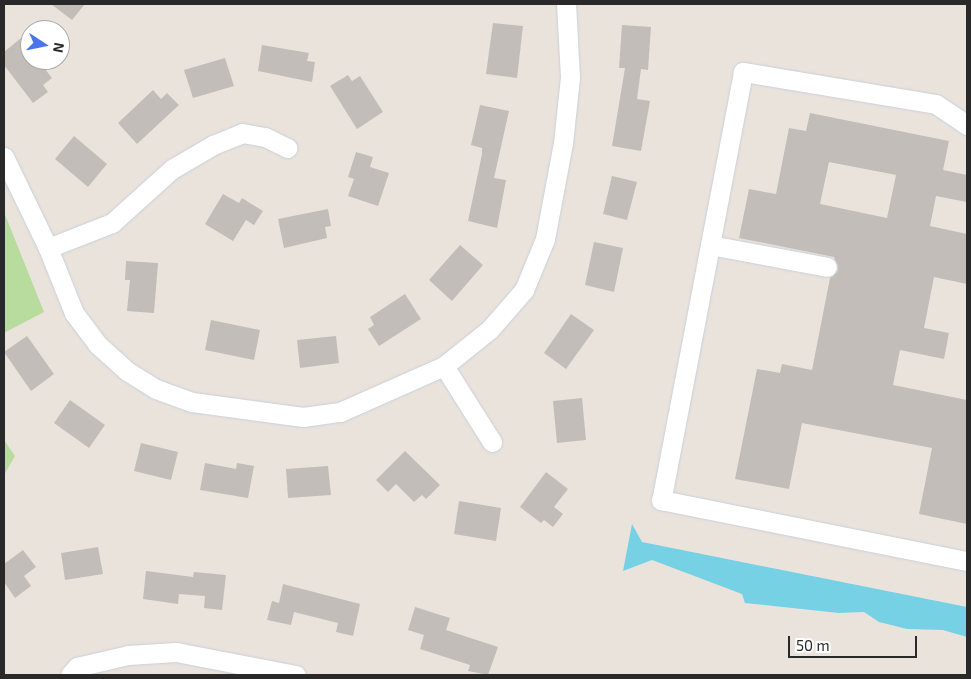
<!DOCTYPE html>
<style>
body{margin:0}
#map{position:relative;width:971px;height:679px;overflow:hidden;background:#eae3dc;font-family:"Exo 2",sans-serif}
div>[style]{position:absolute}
.green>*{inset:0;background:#b8dc9d}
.water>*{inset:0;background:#77d1e4}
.building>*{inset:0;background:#c2bdb8}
.roads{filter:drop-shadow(0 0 1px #cacfda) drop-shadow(0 0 1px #cacfda)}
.minor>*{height:19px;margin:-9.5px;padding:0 9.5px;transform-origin:9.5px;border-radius:9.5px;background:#fff}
span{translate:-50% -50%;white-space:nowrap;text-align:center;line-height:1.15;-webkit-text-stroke:4px #fff;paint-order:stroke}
.frame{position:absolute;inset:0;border:5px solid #292929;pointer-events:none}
.north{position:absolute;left:20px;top:20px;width:50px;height:50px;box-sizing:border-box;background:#fff;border:1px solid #a9a9a9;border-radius:50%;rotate:101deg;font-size:14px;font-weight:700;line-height:20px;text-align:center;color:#292929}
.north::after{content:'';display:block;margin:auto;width:18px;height:22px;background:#4976ea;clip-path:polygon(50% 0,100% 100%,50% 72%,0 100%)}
.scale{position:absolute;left:788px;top:636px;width:129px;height:22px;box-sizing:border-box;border:2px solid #292929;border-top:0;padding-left:6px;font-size:15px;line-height:18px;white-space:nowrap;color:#292929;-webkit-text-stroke:4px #fff;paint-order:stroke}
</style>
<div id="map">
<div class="green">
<i style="clip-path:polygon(4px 212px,44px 312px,4px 333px)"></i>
<i style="clip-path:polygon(4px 440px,15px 456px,4px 475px)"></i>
</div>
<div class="water">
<i style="clip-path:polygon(632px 524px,642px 542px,967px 607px,967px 637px,943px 630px,907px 629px,879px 622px,864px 612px,839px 613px,745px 603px,742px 594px,652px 560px,623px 571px)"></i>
</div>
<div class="building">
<i style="clip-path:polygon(51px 4px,85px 4px,72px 20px)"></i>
<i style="clip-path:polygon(493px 23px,523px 26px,517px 78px,486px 74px)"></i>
<i style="clip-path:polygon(622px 25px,651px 27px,648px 70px,641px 69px,637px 99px,650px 101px,641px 151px,612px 146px,625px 68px,619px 68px)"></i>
<i style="clip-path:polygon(21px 38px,30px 49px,30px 60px,38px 60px,52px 78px,43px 85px,48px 92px,33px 103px,4px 65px,4px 52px)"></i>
<i style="clip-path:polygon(262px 45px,309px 53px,307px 61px,315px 62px,312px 82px,258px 71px)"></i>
<i style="clip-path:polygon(225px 58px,234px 86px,193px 98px,184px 70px)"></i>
<i style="clip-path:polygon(348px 75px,352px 81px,360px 76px,383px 112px,357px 129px,330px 86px)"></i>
<i style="clip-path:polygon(153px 90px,161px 99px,167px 93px,179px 105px,137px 144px,118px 123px)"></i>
<i style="clip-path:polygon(480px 105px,509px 111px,494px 178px,506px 180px,497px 228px,468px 221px,482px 154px,482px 148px,471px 145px)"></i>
<i style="clip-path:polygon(evenodd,810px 113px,949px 141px,943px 170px,967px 175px,967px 202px,936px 196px,930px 226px,967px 234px,967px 284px,934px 277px,924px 328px,949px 333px,944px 359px,900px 350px,893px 385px,967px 400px,967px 524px,919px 514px,932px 448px,802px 423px,789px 489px,735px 479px,757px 369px,780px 373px,782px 364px,812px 370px,830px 278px,838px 270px,834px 257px,739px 238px,749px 189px,776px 194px,789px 128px,806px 131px,810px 113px,829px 162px,896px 175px,887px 218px,820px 204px,829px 162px)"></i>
<i style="clip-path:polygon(74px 136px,107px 164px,88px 187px,55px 159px)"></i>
<i style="clip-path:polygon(356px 152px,373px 157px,370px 167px,389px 173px,378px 206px,348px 196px,354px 179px,348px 177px)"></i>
<i style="clip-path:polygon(612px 176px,637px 182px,627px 220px,603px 214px)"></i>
<i style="clip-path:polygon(223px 194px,239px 203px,242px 198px,263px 211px,254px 225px,246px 220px,233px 241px,205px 224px)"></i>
<i style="clip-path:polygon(328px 209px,331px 226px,325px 227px,327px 238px,284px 248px,278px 219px)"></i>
<i style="clip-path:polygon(594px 242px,623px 248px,614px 292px,585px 285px)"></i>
<i style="clip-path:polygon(460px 245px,483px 265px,452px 301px,429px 280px)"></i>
<i style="clip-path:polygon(126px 261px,158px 263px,154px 313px,127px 311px,130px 280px,125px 280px)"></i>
<i style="clip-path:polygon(405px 294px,421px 319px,379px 346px,368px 329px,374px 325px,370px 317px)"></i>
<i style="clip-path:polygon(571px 314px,594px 330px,566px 369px,544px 353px)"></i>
<i style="clip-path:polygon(211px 320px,260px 330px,254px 360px,205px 350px)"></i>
<i style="clip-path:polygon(27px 336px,54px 374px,31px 391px,4px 352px)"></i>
<i style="clip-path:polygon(336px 336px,339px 363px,300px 368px,297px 340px)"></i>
<i style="clip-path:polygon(582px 398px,586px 440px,557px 443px,553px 401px)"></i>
<i style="clip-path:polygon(70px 400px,105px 425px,89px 448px,54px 423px)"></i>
<i style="clip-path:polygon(141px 443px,178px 452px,171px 480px,134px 471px)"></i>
<i style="clip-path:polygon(405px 451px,440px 485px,426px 499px,422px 495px,414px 502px,396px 484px,388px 492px,376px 480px)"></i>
<i style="clip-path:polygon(205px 463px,236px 469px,237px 463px,254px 466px,248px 498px,200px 490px)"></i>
<i style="clip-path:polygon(328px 466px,331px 495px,288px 498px,286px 469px)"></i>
<i style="clip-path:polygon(546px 472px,568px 489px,554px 507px,563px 514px,553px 527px,544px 520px,541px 523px,520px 507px)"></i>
<i style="clip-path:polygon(459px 501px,501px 508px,496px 541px,454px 534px)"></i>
<i style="clip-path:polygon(98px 547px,103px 574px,65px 580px,61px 553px)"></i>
<i style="clip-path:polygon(23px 550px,36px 567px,24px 576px,31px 586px,15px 598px,4px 582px,4px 564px)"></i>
<i style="clip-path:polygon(146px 571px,193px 577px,194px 572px,226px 575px,222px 610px,204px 608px,205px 596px,179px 594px,178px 604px,143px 599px)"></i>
<i style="clip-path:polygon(283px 584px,360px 604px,353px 636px,336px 632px,338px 623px,294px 612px,291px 625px,267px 620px,272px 601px,279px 603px)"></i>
<i style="clip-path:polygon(415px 607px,450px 618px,446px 630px,498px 647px,488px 675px,468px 671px,470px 665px,420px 649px,424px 635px,408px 630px)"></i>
</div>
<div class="roads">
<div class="minor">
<i style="left:967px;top:125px;width:37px;rotate:-146deg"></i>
<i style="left:936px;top:104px;width:196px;rotate:-170.6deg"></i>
<i style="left:743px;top:72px;width:436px;rotate:100.8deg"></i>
<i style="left:661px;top:500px;width:312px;rotate:11.3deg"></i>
<i style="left:4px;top:157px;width:101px;rotate:64.2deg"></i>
<i style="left:48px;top:248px;width:70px;rotate:68.2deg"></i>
<i style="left:74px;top:313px;width:39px;rotate:53deg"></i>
<i style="left:97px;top:344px;width:40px;rotate:42deg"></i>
<i style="left:127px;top:371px;width:34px;rotate:32deg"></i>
<i style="left:156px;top:389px;width:38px;rotate:20deg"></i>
<i style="left:192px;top:402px;width:112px;rotate:7.7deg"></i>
<i style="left:303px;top:417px;width:37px;rotate:-8deg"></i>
<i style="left:340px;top:412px;width:114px;rotate:-23.9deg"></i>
<i style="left:444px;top:366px;width:59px;rotate:-38.8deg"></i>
<i style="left:490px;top:329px;width:52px;rotate:-48.9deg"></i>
<i style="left:524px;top:290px;width:55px;rotate:-67.6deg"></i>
<i style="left:545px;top:239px;width:98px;rotate:-79.4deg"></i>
<i style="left:563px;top:143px;width:66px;rotate:-83.9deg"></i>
<i style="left:570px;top:77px;width:73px;rotate:-93.1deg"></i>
<i style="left:710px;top:245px;width:119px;rotate:10.6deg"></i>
<i style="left:48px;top:248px;width:69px;rotate:-21.3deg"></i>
<i style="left:112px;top:223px;width:81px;rotate:-42deg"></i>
<i style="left:172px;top:169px;width:48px;rotate:-30.3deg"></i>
<i style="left:213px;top:145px;width:31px;rotate:-22deg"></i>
<i style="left:242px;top:133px;width:23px;rotate:10deg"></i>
<i style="left:265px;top:137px;width:25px;rotate:26deg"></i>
<i style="left:444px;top:366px;width:90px;rotate:57.7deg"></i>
<i style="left:70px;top:675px;width:11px;rotate:-49deg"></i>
<i style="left:77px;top:667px;width:52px;rotate:-13.2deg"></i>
<i style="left:128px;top:655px;width:48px;rotate:-3.6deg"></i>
<i style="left:176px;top:652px;width:122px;rotate:10.9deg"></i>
</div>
</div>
<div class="frame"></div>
<div class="north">N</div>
<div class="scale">50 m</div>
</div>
